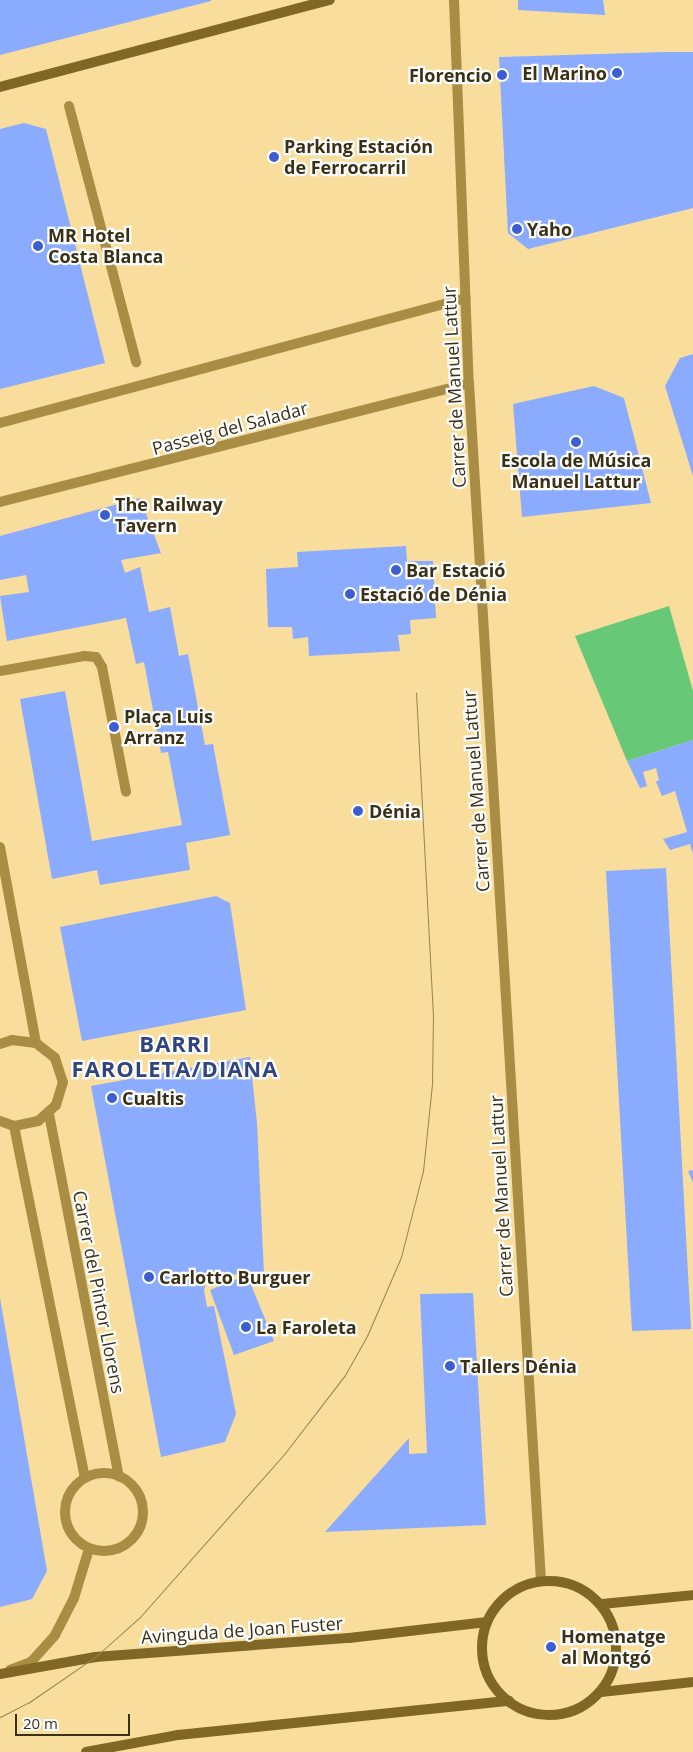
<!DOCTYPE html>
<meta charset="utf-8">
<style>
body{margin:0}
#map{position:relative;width:693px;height:1752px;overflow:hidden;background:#f8dd9c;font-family:"Open Sans",sans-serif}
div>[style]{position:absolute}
.green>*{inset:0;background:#67c877}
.building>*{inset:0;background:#8babfe}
.street>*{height:10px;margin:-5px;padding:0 5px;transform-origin:5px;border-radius:5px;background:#aa8d44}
.street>.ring{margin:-5px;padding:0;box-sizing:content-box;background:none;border:10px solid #aa8d44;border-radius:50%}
.secondary>*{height:10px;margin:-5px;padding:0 5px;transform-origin:5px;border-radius:5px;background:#806726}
.secondary>.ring{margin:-5px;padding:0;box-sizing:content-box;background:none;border:10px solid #806726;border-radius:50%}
.tram>*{height:1px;margin:-0.5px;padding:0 0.5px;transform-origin:0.5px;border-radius:0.5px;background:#948255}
.dots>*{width:14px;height:14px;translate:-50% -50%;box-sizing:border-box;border:2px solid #fff;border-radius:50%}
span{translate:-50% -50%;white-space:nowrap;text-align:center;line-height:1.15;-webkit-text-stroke:4.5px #fff;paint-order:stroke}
.poi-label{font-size:18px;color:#3a3015;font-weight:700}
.right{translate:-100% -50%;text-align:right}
.left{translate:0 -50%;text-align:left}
.street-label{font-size:18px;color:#3a3015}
.district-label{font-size:22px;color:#30447e;font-weight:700;letter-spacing:1px}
.scale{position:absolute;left:15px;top:1714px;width:115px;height:22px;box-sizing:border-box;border:2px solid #3a3015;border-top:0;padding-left:6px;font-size:15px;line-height:18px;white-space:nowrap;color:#3a3015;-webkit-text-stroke:4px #fff;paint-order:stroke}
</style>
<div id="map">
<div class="green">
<i style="clip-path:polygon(669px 606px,693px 691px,693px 740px,627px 761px,575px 636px)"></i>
</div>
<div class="building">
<i style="clip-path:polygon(0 0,211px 0,211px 1px,0 55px)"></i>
<i style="clip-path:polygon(518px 0,603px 0,605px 15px,518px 10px)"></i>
<i style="clip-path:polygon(666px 52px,693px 52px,693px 208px,528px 249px,508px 233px,499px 57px)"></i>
<i style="clip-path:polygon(24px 123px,46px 129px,105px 363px,0 389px,0 129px)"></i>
<i style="clip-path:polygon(693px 354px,693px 476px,665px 386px,680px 358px)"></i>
<i style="clip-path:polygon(594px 386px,624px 398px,651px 503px,522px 517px,513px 404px)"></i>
<i style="clip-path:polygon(140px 498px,161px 553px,121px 560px,125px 573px,140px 567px,149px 612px,170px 607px,179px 656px,188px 654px,205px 745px,213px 744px,230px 835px,186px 843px,190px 870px,100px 885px,97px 870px,52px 879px,20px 699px,65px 691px,92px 841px,182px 825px,168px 752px,161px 753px,144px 662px,136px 664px,126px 618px,7px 641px,0 596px,29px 592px,26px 575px,0 580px,0 536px)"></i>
<i style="clip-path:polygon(406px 546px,407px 561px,433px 561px,436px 618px,410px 620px,411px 634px,398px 635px,400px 651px,309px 656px,308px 637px,293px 639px,292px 627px,268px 627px,266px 569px,298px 567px,297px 552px)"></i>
<i style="clip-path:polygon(693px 740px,693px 854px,690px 844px,670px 850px,663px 839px,687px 832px,675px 791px,662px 796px,656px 782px,659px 780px,656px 768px,643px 772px,647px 786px,640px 788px,627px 761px)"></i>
<i style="clip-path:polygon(666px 868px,691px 1329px,632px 1331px,606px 871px)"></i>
<i style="clip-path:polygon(216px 896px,230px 903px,246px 1010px,82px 1041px,60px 927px)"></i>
<i style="clip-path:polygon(250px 1057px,257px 1123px,264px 1274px,208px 1275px,204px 1290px,207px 1307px,214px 1306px,236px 1414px,225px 1442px,161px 1457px,91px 1086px)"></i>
<i style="clip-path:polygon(693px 1170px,693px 1183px,688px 1171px)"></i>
<i style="clip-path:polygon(247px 1275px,274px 1341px,234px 1355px,210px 1290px)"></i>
<i style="clip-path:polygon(473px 1293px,486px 1525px,325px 1532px,409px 1438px,409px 1454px,427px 1453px,420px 1294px)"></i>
<i style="clip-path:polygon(0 1298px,47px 1571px,32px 1599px,0 1607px)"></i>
</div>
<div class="street">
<i style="left:454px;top:0;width:383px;rotate:87.8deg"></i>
<i style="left:469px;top:383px;width:1199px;rotate:86.56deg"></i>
<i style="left:69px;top:106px;width:265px;rotate:75.3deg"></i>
<i style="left:0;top:423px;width:482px;rotate:-15deg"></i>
<i style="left:0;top:502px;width:484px;rotate:-14.2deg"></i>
<i style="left:0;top:671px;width:85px;rotate:-10.1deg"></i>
<i style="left:84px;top:656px;width:12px;rotate:5deg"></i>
<i style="left:96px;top:657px;width:12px;rotate:59deg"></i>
<i style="left:102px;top:667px;width:127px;rotate:79.1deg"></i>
<i style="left:0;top:847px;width:199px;rotate:79.6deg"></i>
<i style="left:0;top:1044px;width:13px;rotate:-18deg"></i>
<i style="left:12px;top:1040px;width:24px;rotate:7deg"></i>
<i style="left:36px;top:1043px;width:24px;rotate:38deg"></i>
<i style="left:55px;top:1058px;width:25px;rotate:72deg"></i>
<i style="left:63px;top:1082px;width:24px;rotate:107deg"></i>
<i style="left:56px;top:1105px;width:24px;rotate:138deg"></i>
<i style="left:38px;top:1121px;width:25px;rotate:168deg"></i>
<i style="left:14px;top:1126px;width:15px;rotate:-160deg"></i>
<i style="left:49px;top:1114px;width:369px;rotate:79.1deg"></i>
<i style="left:14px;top:1126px;width:359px;rotate:78.6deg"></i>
<i class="ring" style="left:65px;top:1473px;width:68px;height:68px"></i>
<i style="left:10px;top:1670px;width:22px;rotate:-21deg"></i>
<i style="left:31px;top:1662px;width:36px;rotate:-48deg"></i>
<i style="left:55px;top:1635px;width:42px;rotate:-62.8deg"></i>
<i style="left:74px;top:1598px;width:51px;rotate:-73deg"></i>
</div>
<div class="secondary">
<i style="left:0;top:87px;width:341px;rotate:-14.8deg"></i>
<i class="ring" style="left:482px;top:1581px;width:124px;height:124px"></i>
<i style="left:602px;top:1604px;width:91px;rotate:-5.6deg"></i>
<i style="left:0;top:1674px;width:97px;rotate:-10.1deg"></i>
<i style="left:95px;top:1657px;width:255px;rotate:-4.3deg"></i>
<i style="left:349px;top:1638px;width:139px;rotate:-6.6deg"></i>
<i style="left:601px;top:1692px;width:93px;rotate:-6.2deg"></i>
<i style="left:86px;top:1752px;width:94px;rotate:-10.5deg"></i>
<i style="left:178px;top:1735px;width:333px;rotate:-5.9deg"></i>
</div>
<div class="tram">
<i style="left:0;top:1717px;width:31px;rotate:-27deg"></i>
<i style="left:28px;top:1703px;width:81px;rotate:-34.5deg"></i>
<i style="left:95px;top:1657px;width:60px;rotate:-41.6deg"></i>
<i style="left:140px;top:1617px;width:219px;rotate:-48.5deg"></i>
<i style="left:285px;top:1453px;width:98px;rotate:-52.4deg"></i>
<i style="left:345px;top:1375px;width:45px;rotate:-60.6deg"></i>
<i style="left:367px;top:1336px;width:86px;rotate:-66.7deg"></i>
<i style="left:401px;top:1257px;width:89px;rotate:-75.7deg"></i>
<i style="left:423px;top:1171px;width:87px;rotate:-84.1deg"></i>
<i style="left:432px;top:1084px;width:68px;rotate:-89.2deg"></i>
<i style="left:433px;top:1016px;width:324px;rotate:-93deg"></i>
</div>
<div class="dots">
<i style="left:617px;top:73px;background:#3d5ed0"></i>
<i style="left:502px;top:75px;background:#3d5ed0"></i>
<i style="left:274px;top:157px;background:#3d5ed0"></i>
<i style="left:517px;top:229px;background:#3d5ed0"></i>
<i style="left:38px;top:246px;background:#3d5ed0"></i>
<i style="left:576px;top:442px;background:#3d5ed0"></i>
<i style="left:105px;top:515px;background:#3d5ed0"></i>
<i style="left:396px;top:570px;background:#3d5ed0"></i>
<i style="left:350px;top:594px;background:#3d5ed0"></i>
<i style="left:114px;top:727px;background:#3d5ed0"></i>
<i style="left:358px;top:811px;background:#3d5ed0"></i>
<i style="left:112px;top:1098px;background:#3d5ed0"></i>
<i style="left:149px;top:1277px;background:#3d5ed0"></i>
<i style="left:246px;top:1327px;background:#3d5ed0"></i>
<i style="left:450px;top:1366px;background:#3d5ed0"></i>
<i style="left:551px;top:1647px;background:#3d5ed0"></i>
</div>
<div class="poi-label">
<span class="right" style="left:607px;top:73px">El Marino</span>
<span class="right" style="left:492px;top:75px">Florencio</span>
<span class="left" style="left:284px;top:157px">Parking Estación<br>de Ferrocarril</span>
<span class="left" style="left:527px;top:229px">Yaho</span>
<span class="left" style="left:48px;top:246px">MR Hotel<br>Costa Blanca</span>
<span style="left:576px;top:471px">Escola de Música<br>Manuel Lattur</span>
<span class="left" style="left:115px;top:515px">The Railway<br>Tavern</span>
<span class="left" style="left:406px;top:570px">Bar Estació</span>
<span class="left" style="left:360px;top:594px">Estació de Dénia</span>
<span class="left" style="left:124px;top:727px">Plaça Luis<br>Arranz</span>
<span class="left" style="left:369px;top:811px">Dénia</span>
<span class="left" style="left:122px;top:1098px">Cualtis</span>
<span class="left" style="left:159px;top:1277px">Carlotto Burguer</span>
<span class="left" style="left:256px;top:1327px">La Faroleta</span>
<span class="left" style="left:460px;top:1366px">Tallers Dénia</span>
<span class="left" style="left:561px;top:1647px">Homenatge<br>al Montgó</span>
</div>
<div class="street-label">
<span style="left:454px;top:387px;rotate:-93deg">Carrer de Manuel Lattur</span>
<span style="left:230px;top:428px;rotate:-15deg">Passeig del Saladar</span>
<span style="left:476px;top:791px;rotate:-94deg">Carrer de Manuel Lattur</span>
<span style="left:501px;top:1196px;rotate:-93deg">Carrer de Manuel Lattur</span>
<span style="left:99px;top:1292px;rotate:79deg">Carrer del Pintor Llorens</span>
<span style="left:242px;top:1630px;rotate:-4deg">Avinguda de Joan Fuster</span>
</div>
<div class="district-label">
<span style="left:175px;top:1056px">BARRI<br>FAROLETA/DIANA</span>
</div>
<div class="scale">20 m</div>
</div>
